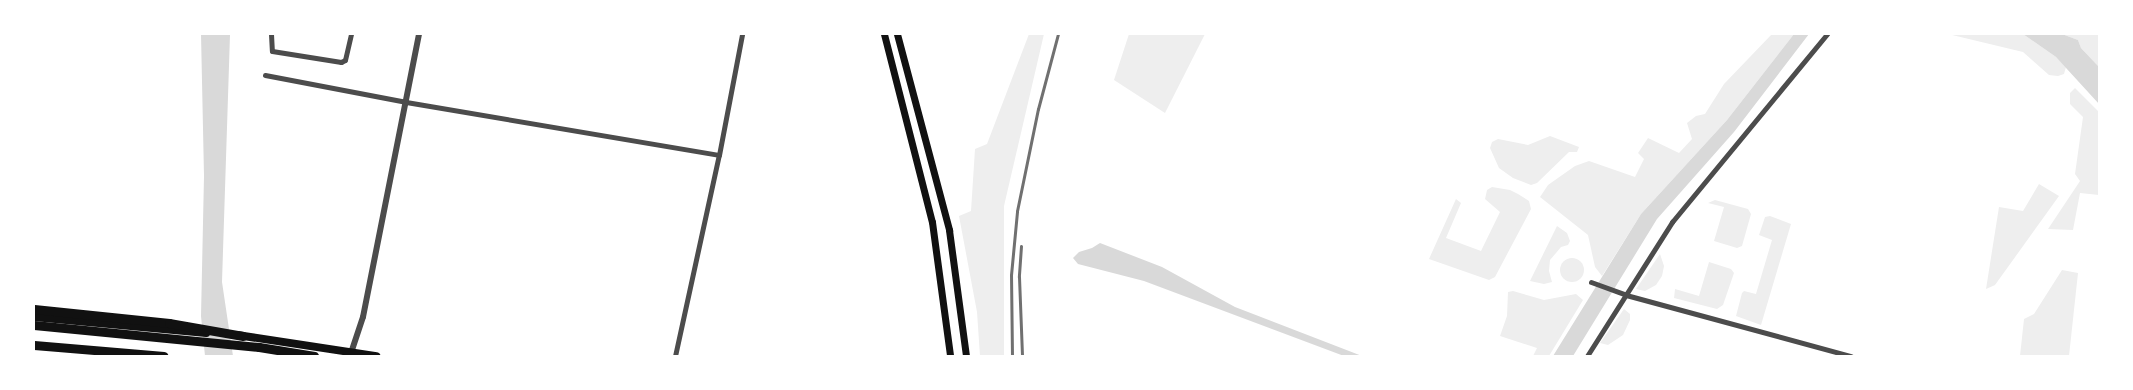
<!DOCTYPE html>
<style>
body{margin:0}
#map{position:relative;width:2133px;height:390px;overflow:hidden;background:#fff;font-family:"Asap Condensed",sans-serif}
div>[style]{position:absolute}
.green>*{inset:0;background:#eee}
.round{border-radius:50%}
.water>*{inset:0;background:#d9d9d9}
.minor>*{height:5px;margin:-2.5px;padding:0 2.5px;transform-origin:2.5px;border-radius:2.5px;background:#4c4c4c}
.tertiary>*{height:6px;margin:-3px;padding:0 3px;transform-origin:3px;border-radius:3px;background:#4c4c4c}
.secondary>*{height:7px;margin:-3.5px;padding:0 3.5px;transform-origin:3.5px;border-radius:3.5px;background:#111}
.primary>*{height:8px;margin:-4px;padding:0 4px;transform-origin:4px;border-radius:4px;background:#111}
.trunk>*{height:9px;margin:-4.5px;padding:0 4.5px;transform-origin:4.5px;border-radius:4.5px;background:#111}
.rail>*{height:3px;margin:-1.5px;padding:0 1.5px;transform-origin:1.5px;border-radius:1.5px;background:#707070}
span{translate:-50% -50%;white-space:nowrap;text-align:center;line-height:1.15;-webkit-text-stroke:4px #fff;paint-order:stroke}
.frame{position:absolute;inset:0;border:35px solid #fff;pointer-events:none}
</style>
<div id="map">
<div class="green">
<i style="clip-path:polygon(1029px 34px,1044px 34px,1004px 206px,1004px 356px,980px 356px,977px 312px,959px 216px,971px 211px,975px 149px,987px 144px)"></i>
<i style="clip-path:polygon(1129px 34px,1205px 34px,1165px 113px,1114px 80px)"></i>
<i style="clip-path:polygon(1772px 34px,1794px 34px,1727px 120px,1641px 214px,1602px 276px,1595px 267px,1588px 235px,1540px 197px,1548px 185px,1575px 166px,1589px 161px,1635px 177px,1644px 159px,1638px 153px,1648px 138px,1679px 153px,1692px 139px,1687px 123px,1696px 116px,1705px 114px,1724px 84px)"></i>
<i style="clip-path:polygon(1948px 34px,2023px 34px,2056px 57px,2066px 67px,2064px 74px,2058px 76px,2049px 75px,2023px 52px)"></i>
<i style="clip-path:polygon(2062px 34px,2099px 34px,2099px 67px,2081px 48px,2078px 40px)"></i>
<i style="clip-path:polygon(2075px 88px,2099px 112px,2099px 195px,2080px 193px,2073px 230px,2048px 229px,2080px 181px,2075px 174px,2083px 117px,2070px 104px,2070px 93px)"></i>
<i style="clip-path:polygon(1550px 136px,1579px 147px,1577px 152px,1569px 152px,1537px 183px,1531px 185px,1513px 178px,1499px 168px,1490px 148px,1492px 142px,1498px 139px,1528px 145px)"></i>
<i style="clip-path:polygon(2039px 184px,2059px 196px,1995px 285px,1986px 289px,1999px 207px,2023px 211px)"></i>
<i style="clip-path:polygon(1492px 187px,1510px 190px,1518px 194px,1529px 201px,1531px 209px,1495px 277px,1489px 280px,1429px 259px,1456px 199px,1461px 203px,1446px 238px,1481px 251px,1500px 212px,1485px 199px,1487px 190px)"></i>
<i style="clip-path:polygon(1715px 200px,1748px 209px,1751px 214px,1742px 246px,1737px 248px,1714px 241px,1724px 207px,1708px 203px)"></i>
<i style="clip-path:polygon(1770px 216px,1791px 224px,1761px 325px,1736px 316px,1742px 293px,1744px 291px,1756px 294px,1772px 240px,1759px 235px,1765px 217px)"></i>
<i style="clip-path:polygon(1557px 226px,1567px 233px,1570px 241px,1568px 245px,1561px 247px,1556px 253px,1550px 260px,1549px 271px,1552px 282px,1544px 284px,1530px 281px)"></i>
<i style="clip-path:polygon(1660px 254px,1664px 266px,1662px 276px,1656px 285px,1645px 291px,1636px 289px)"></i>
<i class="round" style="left:1560px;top:258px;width:24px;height:24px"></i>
<i style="clip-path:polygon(1709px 262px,1731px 269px,1734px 273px,1723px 305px,1717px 309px,1674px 298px,1675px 289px,1699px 296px)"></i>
<i style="clip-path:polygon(2062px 270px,2078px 273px,2069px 356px,2020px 356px,2024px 319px,2034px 314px)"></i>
<i style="clip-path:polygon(1513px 291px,1544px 300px,1576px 294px,1583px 300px,1549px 356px,1533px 356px,1537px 348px,1500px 336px,1507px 316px,1508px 292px)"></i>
<i style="clip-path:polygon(1624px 309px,1630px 314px,1630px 320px,1623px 335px,1608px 345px,1600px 343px)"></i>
</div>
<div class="water">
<i style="clip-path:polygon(201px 34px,230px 35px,222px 282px,233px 356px,205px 356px,201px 316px,204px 176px)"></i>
<i style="clip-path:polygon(1794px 34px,1809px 34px,1734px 132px,1657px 219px,1573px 356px,1553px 356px,1641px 214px,1727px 120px)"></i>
<i style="clip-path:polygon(2023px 34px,2062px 34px,2078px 40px,2081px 48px,2099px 67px,2099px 104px,2056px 57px)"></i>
<i style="clip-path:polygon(1100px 243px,1162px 267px,1235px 307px,1362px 356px,1344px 356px,1144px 281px,1078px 264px,1073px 258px,1079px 252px,1092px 248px)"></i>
</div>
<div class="minor">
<i style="left:271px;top:34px;width:17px;rotate:87deg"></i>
<i style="left:272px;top:51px;width:70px;rotate:9.1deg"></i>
<i style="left:341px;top:62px;width:4px;rotate:-27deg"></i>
<i style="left:345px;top:60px;width:27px;rotate:-77deg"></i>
<i style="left:265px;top:75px;width:144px;rotate:10.8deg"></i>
<i style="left:406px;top:102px;width:317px;rotate:9.6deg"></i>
<i style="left:1591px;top:282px;width:37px;rotate:20deg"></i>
<i style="left:1626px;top:295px;width:233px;rotate:15.2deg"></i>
<i style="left:675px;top:356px;width:206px;rotate:-77.7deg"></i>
<i style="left:719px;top:155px;width:123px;rotate:-79.2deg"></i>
<i style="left:1587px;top:356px;width:159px;rotate:-57.6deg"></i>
<i style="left:1672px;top:222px;width:244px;rotate:-50.5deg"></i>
</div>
<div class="tertiary">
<i style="left:350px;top:356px;width:41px;rotate:-71.6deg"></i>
<i style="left:363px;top:317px;width:288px;rotate:-78.8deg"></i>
</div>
<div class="secondary">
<i style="left:884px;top:34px;width:194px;rotate:75.7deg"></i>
<i style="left:932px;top:222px;width:135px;rotate:82.3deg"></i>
<i style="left:897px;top:34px;width:203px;rotate:75.1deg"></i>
<i style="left:949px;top:230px;width:127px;rotate:82.3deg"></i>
</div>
<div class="primary">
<i style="left:34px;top:317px;width:173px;rotate:5.3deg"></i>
<i style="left:237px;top:335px;width:141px;rotate:8.6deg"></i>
</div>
<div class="trunk">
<i style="left:34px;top:309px;width:136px;rotate:5.9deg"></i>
<i style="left:169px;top:323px;width:75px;rotate:10deg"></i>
<i style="left:34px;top:325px;width:226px;rotate:5.6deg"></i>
<i style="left:259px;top:347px;width:56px;rotate:9.3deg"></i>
<i style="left:34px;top:345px;width:130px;rotate:4.8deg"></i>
</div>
<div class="rail">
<i style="left:1021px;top:246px;width:31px;rotate:94deg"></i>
<i style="left:1019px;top:277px;width:79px;rotate:87.8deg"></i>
<i style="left:1012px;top:356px;width:81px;rotate:-90.7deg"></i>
<i style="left:1011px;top:275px;width:64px;rotate:-84.6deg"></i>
<i style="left:1017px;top:211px;width:104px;rotate:-78.4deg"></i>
<i style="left:1038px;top:109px;width:78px;rotate:-75.1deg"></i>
</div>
<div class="frame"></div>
</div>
